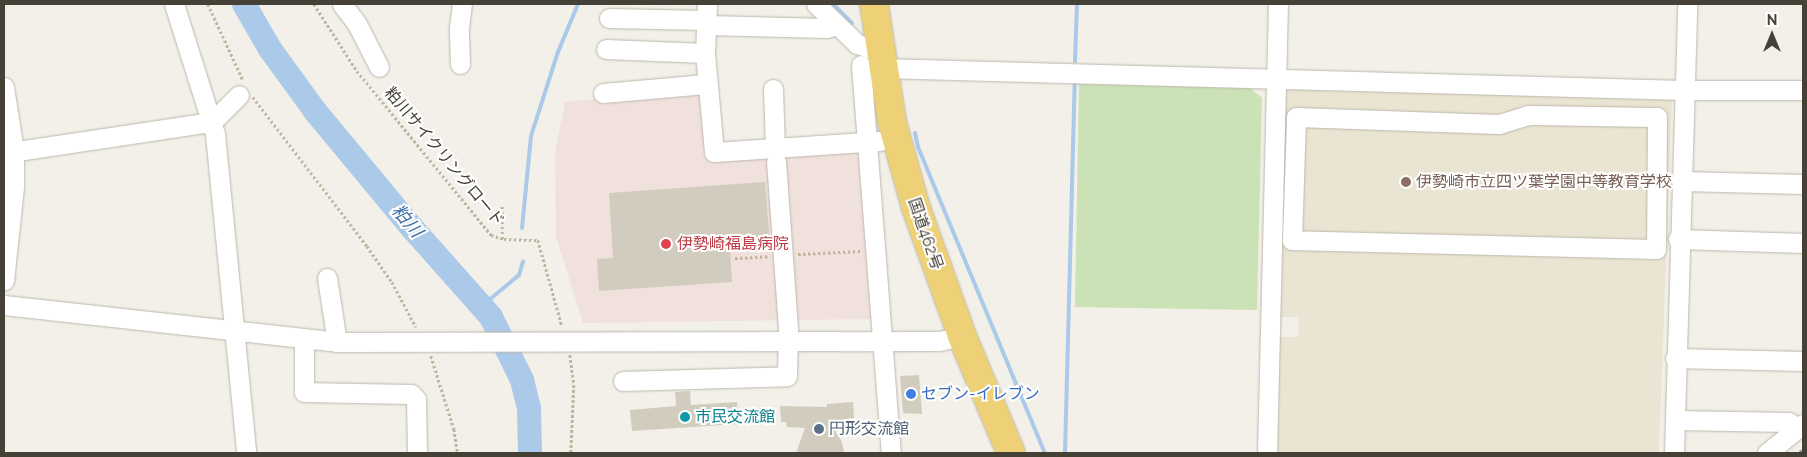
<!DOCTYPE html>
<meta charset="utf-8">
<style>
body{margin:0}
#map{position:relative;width:1807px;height:457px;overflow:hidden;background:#f2f0e8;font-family:Raleway,"Noto Sans JP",sans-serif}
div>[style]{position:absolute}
.education>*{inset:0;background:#eae5d3}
.medical>*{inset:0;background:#f1e1dd}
.green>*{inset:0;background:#cae2b5}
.stream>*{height:4px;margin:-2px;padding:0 2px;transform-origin:2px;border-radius:2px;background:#abc9e8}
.river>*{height:24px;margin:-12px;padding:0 12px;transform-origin:12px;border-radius:12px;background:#abc9e8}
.building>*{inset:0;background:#d2ccbf}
.path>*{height:2.5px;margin-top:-1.25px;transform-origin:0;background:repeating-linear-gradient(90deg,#bdb59e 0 2.5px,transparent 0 5px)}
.roads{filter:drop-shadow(0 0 1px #bcb8ab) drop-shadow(0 0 1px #bcb8ab)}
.minor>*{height:19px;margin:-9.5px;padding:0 9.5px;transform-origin:9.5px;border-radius:9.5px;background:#fff}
.highway>*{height:28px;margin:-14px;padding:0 14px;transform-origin:14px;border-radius:14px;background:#eed177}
.rail>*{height:4px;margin-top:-2px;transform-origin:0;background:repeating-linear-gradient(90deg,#969696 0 6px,transparent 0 12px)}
.dots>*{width:14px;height:14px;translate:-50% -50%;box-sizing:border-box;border:2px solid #fff;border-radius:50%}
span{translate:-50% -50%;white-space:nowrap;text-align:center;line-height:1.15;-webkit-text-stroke:4px #fff;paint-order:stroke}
.street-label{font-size:16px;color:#454137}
.education-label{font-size:16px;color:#785e54}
.left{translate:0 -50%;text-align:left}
.health-label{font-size:16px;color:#be3a42}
.shop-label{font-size:16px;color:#366cbe}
.culture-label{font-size:16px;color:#0d838f}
.service-label{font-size:16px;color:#4e5e75}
.water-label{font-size:18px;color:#3c6fa5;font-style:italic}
.frame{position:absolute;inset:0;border:5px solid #454137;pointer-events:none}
.north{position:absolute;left:1747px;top:10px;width:50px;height:50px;-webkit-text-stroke:4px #fff;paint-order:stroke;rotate:0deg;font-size:14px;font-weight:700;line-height:20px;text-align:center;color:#454137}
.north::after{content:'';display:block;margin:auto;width:18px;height:22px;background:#454137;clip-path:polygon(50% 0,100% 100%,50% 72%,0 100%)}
</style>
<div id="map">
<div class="education">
<i style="clip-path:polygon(1285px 87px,1672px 96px,1659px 453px,1274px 453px,1277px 337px,1298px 337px,1299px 317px,1277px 317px)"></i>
</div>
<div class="medical">
<i style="clip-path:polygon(701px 88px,710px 158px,863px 150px,871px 319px,583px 323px,556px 236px,555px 152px,565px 102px)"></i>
</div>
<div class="green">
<i style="clip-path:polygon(1079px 84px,1250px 88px,1262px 98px,1257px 310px,1075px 307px)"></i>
</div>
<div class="stream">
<i style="left:833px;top:4px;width:27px;rotate:45deg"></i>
<i style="left:1075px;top:61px;width:57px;rotate:-88deg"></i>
<i style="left:915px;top:133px;width:14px;rotate:78deg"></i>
<i style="left:918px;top:147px;width:331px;rotate:67.5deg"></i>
<i style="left:522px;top:228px;width:92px;rotate:-84.4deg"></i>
<i style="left:531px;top:136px;width:88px;rotate:-72.2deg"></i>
<i style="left:558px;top:52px;width:52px;rotate:-67.4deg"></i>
<i style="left:482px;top:306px;width:48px;rotate:-40deg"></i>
<i style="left:519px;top:275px;width:14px;rotate:-73deg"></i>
<i style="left:1065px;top:453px;width:371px;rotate:-88.5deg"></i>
</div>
<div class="river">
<i style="left:244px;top:4px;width:52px;rotate:60deg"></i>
<i style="left:270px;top:49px;width:77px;rotate:54deg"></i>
<i style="left:315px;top:111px;width:153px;rotate:50.3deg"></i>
<i style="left:413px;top:229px;width:118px;rotate:48.4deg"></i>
<i style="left:491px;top:317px;width:70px;rotate:63.8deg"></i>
<i style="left:522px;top:380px;width:30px;rotate:76deg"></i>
<i style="left:529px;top:409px;width:44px;rotate:88.7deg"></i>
</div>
<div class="building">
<i style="clip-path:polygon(765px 182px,770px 245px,730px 248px,732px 282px,599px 291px,597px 259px,613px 258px,609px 193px)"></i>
<i style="clip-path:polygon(919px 375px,922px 414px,903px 413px,900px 376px)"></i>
<i style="clip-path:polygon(690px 391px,691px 405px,737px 402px,739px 424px,632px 431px,630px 410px,676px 406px,675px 392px)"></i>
<i style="clip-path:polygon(853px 402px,854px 418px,849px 418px,848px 424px,832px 425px,842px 442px,844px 453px,796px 453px,805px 428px,787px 427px,786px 422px,781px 422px,780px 406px,827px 407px,827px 404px)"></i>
</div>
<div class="path">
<i style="left:208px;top:4px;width:84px;rotate:65.3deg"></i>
<i style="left:314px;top:4px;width:80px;rotate:57.3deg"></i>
<i style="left:357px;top:71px;width:212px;rotate:50.7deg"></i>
<i style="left:491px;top:235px;width:14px;rotate:17deg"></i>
<i style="left:504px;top:239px;width:34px;rotate:2deg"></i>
<i style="left:538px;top:240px;width:89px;rotate:74.4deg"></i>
<i style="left:253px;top:97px;width:188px;rotate:52.6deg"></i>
<i style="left:367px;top:246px;width:44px;rotate:55.2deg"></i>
<i style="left:392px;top:282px;width:51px;rotate:61.9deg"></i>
<i style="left:502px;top:239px;width:34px;rotate:-90deg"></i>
<i style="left:798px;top:254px;width:62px;rotate:-2.8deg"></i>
<i style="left:735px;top:258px;width:33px;rotate:-3deg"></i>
<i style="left:570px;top:355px;width:30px;rotate:82deg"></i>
<i style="left:574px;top:385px;width:68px;rotate:92.5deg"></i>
<i style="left:431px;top:356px;width:77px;rotate:72.5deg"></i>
<i style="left:454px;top:429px;width:24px;rotate:81deg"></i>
</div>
<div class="roads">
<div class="minor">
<i style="left:174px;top:4px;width:136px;rotate:72.5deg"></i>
<i style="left:215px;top:134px;width:321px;rotate:84.4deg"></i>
<i style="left:342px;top:4px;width:25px;rotate:53deg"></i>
<i style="left:357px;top:24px;width:48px;rotate:62.9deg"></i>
<i style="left:707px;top:4px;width:49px;rotate:92.3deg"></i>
<i style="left:705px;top:53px;width:99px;rotate:84.8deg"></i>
<i style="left:714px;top:152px;width:166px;rotate:-3.8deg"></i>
<i style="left:816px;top:4px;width:57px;rotate:44.3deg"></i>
<i style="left:857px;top:44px;width:23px;rotate:18deg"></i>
<i style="left:609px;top:18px;width:97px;rotate:1.2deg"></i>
<i style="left:706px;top:25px;width:120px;rotate:1.4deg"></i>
<i style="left:826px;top:28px;width:11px;rotate:-15deg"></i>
<i style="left:606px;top:49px;width:99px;rotate:2.3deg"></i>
<i style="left:460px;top:64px;width:36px;rotate:-92deg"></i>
<i style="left:459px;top:28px;width:24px;rotate:-83deg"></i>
<i style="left:861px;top:65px;width:389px;rotate:85.6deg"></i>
<i style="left:882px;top:68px;width:803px;rotate:1.57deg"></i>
<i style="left:1685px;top:90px;width:118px"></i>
<i style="left:4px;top:87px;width:65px;rotate:81.1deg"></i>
<i style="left:14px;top:151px;width:36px;rotate:90deg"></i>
<i style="left:14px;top:187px;width:94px;rotate:96.1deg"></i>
<i style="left:773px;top:89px;width:59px;rotate:88.1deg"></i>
<i style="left:603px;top:93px;width:103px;rotate:-5deg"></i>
<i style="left:1529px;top:115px;width:128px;rotate:0.9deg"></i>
<i style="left:1657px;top:117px;width:132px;rotate:90.4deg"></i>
<i style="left:1656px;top:249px;width:364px;rotate:-178.6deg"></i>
<i style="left:1292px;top:240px;width:123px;rotate:-88.1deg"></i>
<i style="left:1296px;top:117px;width:203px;rotate:2deg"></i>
<i style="left:1499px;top:124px;width:31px;rotate:-17deg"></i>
<i style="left:4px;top:153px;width:210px;rotate:-8.5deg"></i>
<i style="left:212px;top:122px;width:38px;rotate:-45deg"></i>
<i style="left:1681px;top:181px;width:122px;rotate:1.4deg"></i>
<i style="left:1678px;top:239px;width:125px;rotate:1.8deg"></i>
<i style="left:327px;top:278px;width:65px;rotate:81.1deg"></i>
<i style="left:4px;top:305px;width:335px;rotate:6.3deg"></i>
<i style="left:337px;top:342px;width:602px;rotate:-0.1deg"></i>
<i style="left:939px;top:341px;width:24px;rotate:-12deg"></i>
<i style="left:304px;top:340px;width:52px;rotate:90deg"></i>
<i style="left:304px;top:392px;width:107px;rotate:1.1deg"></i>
<i style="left:411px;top:394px;width:7px;rotate:45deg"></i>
<i style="left:416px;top:399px;width:54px;rotate:88.9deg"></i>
<i style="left:1675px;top:358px;width:128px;rotate:1.3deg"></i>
<i style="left:623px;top:381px;width:164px;rotate:-1.7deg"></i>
<i style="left:787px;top:376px;width:48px;rotate:-88.8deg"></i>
<i style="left:788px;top:328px;width:167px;rotate:-94.1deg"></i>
<i style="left:1675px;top:420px;width:113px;rotate:1deg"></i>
<i style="left:1788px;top:422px;width:13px;rotate:29deg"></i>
<i style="left:1267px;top:453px;width:449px;rotate:-88.6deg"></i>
<i style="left:1674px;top:453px;width:449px;rotate:-88.3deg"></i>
<i style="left:1767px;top:453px;width:46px;rotate:-38.9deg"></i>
</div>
<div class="highway">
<i style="left:874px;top:4px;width:119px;rotate:81.3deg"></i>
<i style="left:892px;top:122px;width:89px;rotate:74.4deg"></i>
<i style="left:916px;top:208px;width:136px;rotate:70.2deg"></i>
<i style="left:962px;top:336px;width:127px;rotate:67.3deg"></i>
</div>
</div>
<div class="rail">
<i style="left:1800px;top:453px;width:4px;rotate:-34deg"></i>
</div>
<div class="dots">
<i style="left:1406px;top:182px;background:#8d6e63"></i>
<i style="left:666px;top:244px;background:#e0444e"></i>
<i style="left:911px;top:394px;background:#3f7fe0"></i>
<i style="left:685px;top:417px;background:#0f9aa8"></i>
<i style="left:819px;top:429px;background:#5c6f8a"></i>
</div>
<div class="street-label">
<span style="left:444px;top:157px;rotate:50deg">粕川サイクリングロード</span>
<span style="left:925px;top:234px;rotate:71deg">国道462号</span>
</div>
<div class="education-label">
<span class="left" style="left:1416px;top:182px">伊勢崎市立四ツ葉学園中等教育学校</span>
</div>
<div class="health-label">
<span class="left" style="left:677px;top:244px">伊勢崎福島病院</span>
</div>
<div class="shop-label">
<span class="left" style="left:921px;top:394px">セブン-イレブン</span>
</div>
<div class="culture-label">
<span class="left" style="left:695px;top:417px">市民交流館</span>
</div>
<div class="service-label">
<span class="left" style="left:829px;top:429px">円形交流館</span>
</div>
<div class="water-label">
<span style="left:407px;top:221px;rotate:50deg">粕川</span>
</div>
<div class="frame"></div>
<div class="north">N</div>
</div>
